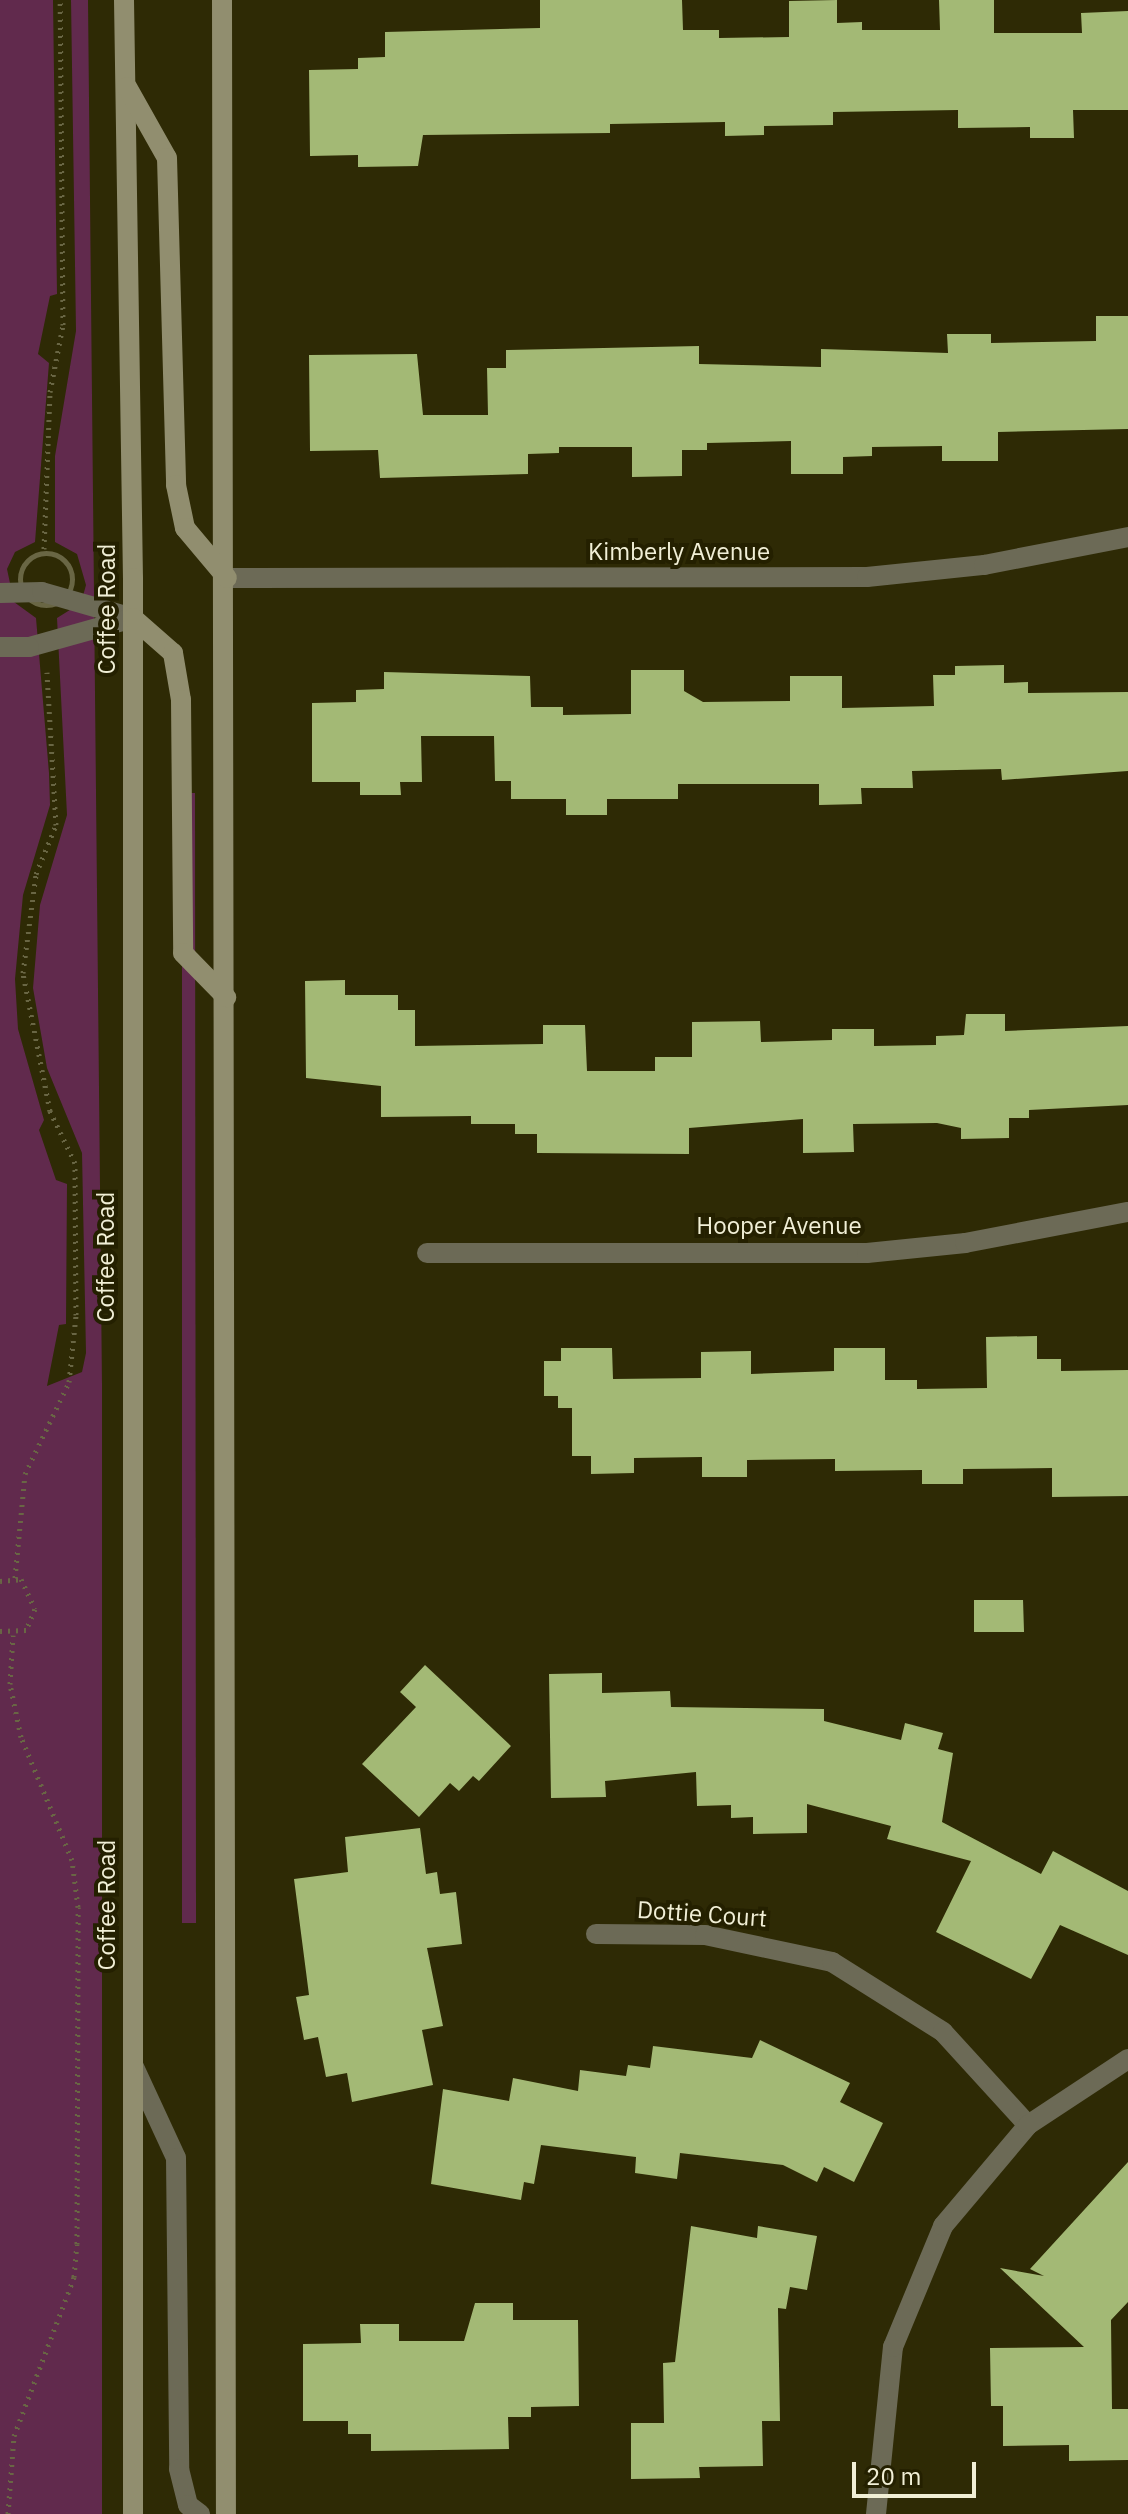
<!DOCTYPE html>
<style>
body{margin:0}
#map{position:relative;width:1128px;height:2514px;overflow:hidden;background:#2e2a05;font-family:"IBM Plex Sans",sans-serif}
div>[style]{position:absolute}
.green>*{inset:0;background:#612a4d}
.building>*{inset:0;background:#a3b975}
.path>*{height:5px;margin-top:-2.5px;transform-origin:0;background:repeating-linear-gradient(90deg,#696644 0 2px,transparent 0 8px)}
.path>.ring{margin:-2.5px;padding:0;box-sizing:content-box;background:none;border:5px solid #696644;border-radius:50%}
.lane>*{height:20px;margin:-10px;padding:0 10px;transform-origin:10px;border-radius:10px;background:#6c6a56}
.street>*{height:20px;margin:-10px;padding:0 10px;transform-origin:10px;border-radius:10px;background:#6c6a56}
.secondary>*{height:20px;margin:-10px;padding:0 10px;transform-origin:10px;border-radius:10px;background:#918e6f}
span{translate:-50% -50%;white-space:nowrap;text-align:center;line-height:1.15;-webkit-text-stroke:8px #242000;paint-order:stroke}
.street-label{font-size:24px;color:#f1efd6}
.scale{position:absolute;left:852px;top:2462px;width:124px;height:36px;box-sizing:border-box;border:4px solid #f1efd6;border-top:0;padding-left:10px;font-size:24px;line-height:28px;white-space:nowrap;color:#f1efd6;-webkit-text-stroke:6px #242000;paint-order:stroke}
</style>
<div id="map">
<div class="green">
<i style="clip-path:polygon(0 0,53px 0,57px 294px,50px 296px,38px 354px,49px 363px,35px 542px,15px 552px,7px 569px,14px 602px,36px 618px,49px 773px,50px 805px,23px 895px,15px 979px,18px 1029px,44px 1120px,39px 1130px,56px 1180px,67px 1184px,66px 1324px,59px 1325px,47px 1386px,82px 1372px,86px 1353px,82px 1153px,47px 1068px,33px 988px,40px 905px,67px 815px,57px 618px,81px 603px,86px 585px,77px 554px,55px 542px,55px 456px,76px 331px,71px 0,88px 0,102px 1385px,102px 2514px,0 2514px)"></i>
<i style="clip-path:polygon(182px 793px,195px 793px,196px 1923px,182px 1923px)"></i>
</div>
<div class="building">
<i style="clip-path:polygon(540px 0,682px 0,683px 30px,719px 30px,719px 38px,789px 37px,789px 1px,837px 0,837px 23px,862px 22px,862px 30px,940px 30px,939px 0,994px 0,994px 33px,1082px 33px,1081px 13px,1128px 11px,1128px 110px,1073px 110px,1074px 138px,1030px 138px,1030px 127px,958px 128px,958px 110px,833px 112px,833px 125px,764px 126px,764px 135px,725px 136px,725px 122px,610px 124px,610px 133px,423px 135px,418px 166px,358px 167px,358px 155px,310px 156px,309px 70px,358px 69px,358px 58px,385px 57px,385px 32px,540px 28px)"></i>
<i style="clip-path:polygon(1096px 316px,1128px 316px,1128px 429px,998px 432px,998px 461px,942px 461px,942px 446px,872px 447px,872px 456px,843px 457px,843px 474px,791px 474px,791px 441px,707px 443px,707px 450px,682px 450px,682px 476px,632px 477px,632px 447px,559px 447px,559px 453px,528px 454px,528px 474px,380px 478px,378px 450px,310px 451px,309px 355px,417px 354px,423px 415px,488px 415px,487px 368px,506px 368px,506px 350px,699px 346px,699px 364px,821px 367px,821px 349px,948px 353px,947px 334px,991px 334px,991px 343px,1096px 341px)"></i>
<i style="clip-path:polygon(1004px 665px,1004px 683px,1028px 682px,1028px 693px,1128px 692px,1128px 771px,1002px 780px,1001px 769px,912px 771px,913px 788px,861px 788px,862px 804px,819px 805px,819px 784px,678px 784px,678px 799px,607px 799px,607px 815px,566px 815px,566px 799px,511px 799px,511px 781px,495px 781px,494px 736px,421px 736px,422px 782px,400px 782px,401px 795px,360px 795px,360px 782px,312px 782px,312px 703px,356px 702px,356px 690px,384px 689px,384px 672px,530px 676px,531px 707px,563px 707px,563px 715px,631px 714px,631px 670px,684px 670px,684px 691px,703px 702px,790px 701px,790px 676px,842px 676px,842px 708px,934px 706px,933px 675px,955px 675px,955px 666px)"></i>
<i style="clip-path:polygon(345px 980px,345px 995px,398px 995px,398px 1010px,415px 1010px,415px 1046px,543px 1044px,543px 1025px,585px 1025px,587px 1071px,655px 1071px,655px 1057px,692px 1057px,692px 1022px,760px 1021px,761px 1042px,832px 1040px,832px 1029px,874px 1029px,874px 1046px,936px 1045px,936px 1036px,964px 1035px,966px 1014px,1005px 1014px,1005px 1031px,1128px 1026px,1128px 1105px,1029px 1110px,1029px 1118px,1009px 1118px,1009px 1138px,961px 1139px,961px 1128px,937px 1123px,853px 1124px,854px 1152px,803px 1153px,803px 1119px,689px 1128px,689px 1154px,537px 1153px,537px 1134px,515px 1134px,515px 1124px,471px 1124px,471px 1116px,381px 1117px,381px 1086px,306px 1078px,305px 981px)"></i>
<i style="clip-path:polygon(1037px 1336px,1037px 1359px,1061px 1359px,1061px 1371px,1128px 1370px,1128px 1496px,1052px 1497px,1052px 1468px,963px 1469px,963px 1484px,922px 1484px,922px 1470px,835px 1471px,835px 1459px,747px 1460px,747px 1477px,702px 1477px,702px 1457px,634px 1458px,634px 1473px,591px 1474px,591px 1456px,572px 1456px,572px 1408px,558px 1408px,558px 1396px,544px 1396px,544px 1361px,561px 1361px,561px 1348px,612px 1348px,613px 1379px,701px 1378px,701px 1352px,751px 1351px,751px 1374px,834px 1371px,834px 1348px,885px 1348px,885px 1380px,917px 1380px,917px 1389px,987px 1388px,986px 1337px)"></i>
<i style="clip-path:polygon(974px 1600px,1023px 1600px,1024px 1632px,974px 1632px)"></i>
<i style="clip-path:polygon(425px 1665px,511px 1746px,479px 1781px,473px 1776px,459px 1791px,450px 1783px,419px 1817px,362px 1764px,416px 1707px,400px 1692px)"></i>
<i style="clip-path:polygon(602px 1673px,602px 1693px,670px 1691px,671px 1707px,824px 1709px,824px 1721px,901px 1740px,905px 1723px,943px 1733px,938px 1749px,953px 1753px,942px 1822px,1041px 1874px,1053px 1851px,1128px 1891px,1128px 1955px,1060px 1925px,1031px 1979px,936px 1932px,971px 1861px,887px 1839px,891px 1826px,807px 1804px,807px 1833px,753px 1834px,753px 1817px,731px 1818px,731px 1805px,697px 1806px,696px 1772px,605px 1781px,606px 1797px,551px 1798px,549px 1674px)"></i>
<i style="clip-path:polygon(420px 1828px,426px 1874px,437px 1872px,440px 1894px,456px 1892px,462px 1944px,427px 1948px,443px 2026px,422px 2030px,433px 2085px,352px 2102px,347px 2073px,326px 2077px,318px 2037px,304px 2040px,296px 1997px,309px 1995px,294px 1879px,348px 1872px,345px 1837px)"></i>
<i style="clip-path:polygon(760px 2040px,850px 2083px,840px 2102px,883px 2123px,854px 2182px,824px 2167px,817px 2182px,783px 2165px,680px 2153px,677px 2179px,635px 2173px,636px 2157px,541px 2145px,534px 2184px,524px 2182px,521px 2200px,431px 2184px,443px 2089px,509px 2101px,513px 2078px,578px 2091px,580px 2070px,626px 2076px,628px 2065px,650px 2068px,653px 2046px,752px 2058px)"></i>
<i style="clip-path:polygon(1128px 2162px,1128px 2302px,1111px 2320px,1112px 2409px,1128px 2409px,1128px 2460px,1069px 2461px,1069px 2445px,1003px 2446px,1003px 2406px,991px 2406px,990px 2348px,1084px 2347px,1000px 2268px,1044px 2276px,1030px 2269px)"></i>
<i style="clip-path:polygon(691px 2226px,757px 2238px,758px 2226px,817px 2236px,807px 2290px,790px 2287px,786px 2309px,778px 2308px,780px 2421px,762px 2421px,763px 2466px,699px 2467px,700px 2478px,631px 2479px,631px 2423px,664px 2423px,663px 2363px,675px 2362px)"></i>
<i style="clip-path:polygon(475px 2303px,513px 2303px,513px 2320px,578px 2320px,579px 2406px,531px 2407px,531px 2417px,508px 2417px,509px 2449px,371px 2451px,371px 2434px,348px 2434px,348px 2421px,303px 2421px,303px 2344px,361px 2343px,360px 2324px,399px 2324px,399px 2341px,464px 2341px)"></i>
</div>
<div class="path">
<i style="left:44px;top:549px;width:157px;rotate:-87.8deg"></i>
<i style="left:50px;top:392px;width:68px;rotate:-79deg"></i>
<i style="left:63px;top:325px;width:325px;rotate:-90.5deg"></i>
<i class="ring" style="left:20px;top:553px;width:47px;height:47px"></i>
<i style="left:15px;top:1578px;width:104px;rotate:-84.5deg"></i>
<i style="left:25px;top:1474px;width:102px;rotate:-64.4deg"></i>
<i style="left:69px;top:1382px;width:67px;rotate:-84deg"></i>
<i style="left:76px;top:1315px;width:152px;rotate:-90.4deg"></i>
<i style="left:75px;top:1163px;width:58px;rotate:-115.7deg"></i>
<i style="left:50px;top:1111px;width:141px;rotate:-101.1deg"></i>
<i style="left:23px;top:973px;width:100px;rotate:-82.5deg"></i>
<i style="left:36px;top:874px;width:53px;rotate:-67.8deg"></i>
<i style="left:56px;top:825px;width:153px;rotate:-93.4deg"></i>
<i style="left:0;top:1581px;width:21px;rotate:-5deg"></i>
<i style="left:21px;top:1579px;width:33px;rotate:65deg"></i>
<i style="left:35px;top:1609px;width:23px;rotate:113deg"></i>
<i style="left:26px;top:1630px;width:26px;rotate:178deg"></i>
<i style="left:8px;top:2514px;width:78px;rotate:-85.6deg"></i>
<i style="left:14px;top:2436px;width:170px;rotate:-69.3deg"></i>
<i style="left:74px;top:2277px;width:33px;rotate:-85deg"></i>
<i style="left:77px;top:2244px;width:337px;rotate:-89.8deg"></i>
<i style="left:78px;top:1907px;width:47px;rotate:-97.3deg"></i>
<i style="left:72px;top:1860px;width:133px;rotate:-112.5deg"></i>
<i style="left:21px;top:1737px;width:54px;rotate:-101.7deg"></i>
<i style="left:10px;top:1684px;width:49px;rotate:-86.5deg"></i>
</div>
<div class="lane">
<i style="left:0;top:593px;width:42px;rotate:-1.4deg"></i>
<i style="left:42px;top:592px;width:95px;rotate:15.9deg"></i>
<i style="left:133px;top:618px;width:108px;rotate:164.4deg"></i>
<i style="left:29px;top:647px;width:29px;rotate:180deg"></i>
</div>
<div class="street">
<i style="left:227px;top:578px;width:640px;rotate:-0.09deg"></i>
<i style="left:867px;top:577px;width:118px;rotate:-5.9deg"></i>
<i style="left:984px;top:565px;width:147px;rotate:-11deg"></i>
<i style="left:427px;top:1253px;width:440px"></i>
<i style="left:867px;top:1253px;width:99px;rotate:-5.8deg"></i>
<i style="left:965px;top:1243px;width:166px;rotate:-10.8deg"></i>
<i style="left:596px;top:1934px;width:109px;rotate:0.5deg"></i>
<i style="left:705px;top:1935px;width:130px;rotate:12deg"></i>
<i style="left:832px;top:1962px;width:131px;rotate:32.2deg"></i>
<i style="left:943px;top:2032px;width:126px;rotate:47.6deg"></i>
<i style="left:134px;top:2067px;width:100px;rotate:65.2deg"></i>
<i style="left:176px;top:2158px;width:311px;rotate:89.4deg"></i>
<i style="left:179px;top:2469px;width:37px;rotate:76deg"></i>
<i style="left:188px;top:2505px;width:15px;rotate:37deg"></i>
<i style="left:876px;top:2514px;width:168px;rotate:-84.2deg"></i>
<i style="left:893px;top:2347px;width:131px;rotate:-67.5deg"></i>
<i style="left:943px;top:2226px;width:132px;rotate:-49.9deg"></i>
<i style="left:1028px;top:2125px;width:120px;rotate:-33.4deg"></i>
</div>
<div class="secondary">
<i style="left:124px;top:0;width:578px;rotate:89.11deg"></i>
<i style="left:133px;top:578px;width:1936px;rotate:90deg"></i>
<i style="left:222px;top:0;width:2514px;rotate:89.91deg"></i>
<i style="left:127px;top:87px;width:81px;rotate:60.6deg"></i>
<i style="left:167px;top:158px;width:327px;rotate:88.4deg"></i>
<i style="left:176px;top:485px;width:44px;rotate:78.2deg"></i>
<i style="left:185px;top:528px;width:65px;rotate:50deg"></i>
<i style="left:133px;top:618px;width:53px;rotate:41.2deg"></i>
<i style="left:173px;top:653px;width:48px;rotate:80.3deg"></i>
<i style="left:181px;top:700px;width:253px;rotate:89.5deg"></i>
<i style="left:183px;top:953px;width:62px;rotate:45.7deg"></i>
</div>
<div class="street-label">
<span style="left:679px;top:552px">Kimberly Avenue</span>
<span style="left:107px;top:609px;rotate:-90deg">Coffee Road</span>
<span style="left:779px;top:1226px">Hooper Avenue</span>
<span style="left:106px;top:1257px;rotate:-90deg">Coffee Road</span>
<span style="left:107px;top:1905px;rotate:-90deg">Coffee Road</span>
<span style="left:702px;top:1914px;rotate:4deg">Dottie Court</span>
</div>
<div class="scale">20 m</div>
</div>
